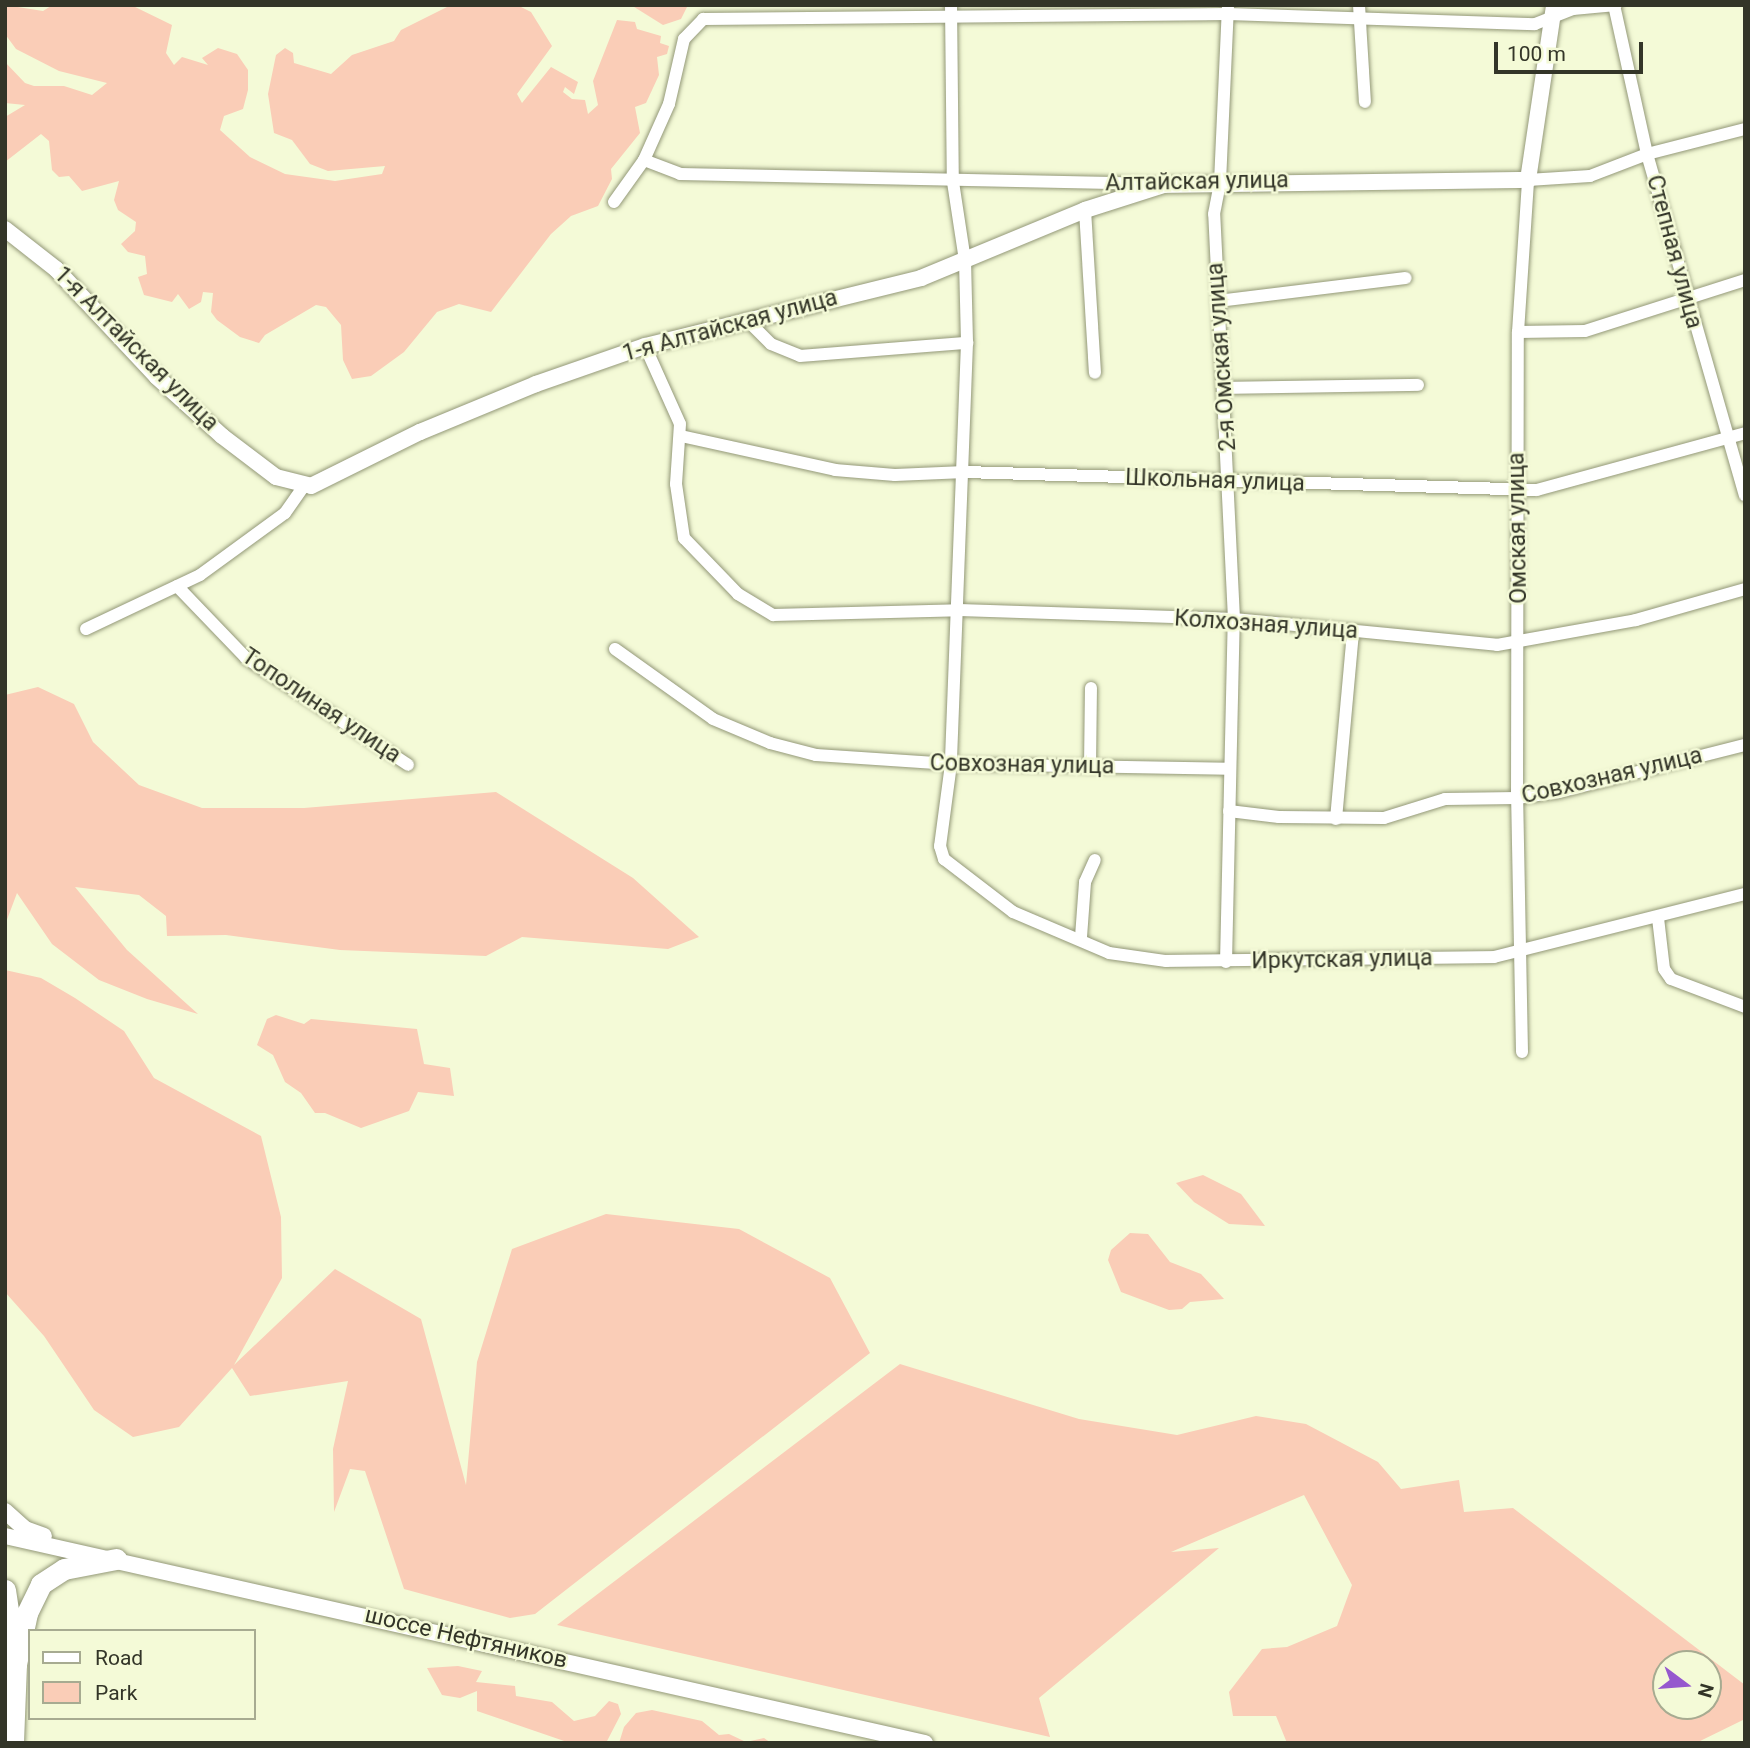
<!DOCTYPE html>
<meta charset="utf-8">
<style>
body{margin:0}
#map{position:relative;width:1750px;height:1748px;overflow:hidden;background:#f4fad7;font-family:Roboto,sans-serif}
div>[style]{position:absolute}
.green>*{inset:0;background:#facdb7}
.roads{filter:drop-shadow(0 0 2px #939878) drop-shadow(0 0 2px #939878)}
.street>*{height:12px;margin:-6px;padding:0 6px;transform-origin:6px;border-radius:6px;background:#fff}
.secondary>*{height:16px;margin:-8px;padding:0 8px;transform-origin:8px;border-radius:8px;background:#fff}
.highway>*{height:21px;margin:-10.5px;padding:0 10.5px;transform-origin:10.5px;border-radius:10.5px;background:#fff}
span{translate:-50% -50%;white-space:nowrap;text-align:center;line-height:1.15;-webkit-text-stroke:5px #f4fad7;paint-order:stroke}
.street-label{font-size:23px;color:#333528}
.frame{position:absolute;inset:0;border:7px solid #333528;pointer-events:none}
.legend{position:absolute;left:28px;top:1629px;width:228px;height:91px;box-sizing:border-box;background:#f4fad7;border:2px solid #a7ab91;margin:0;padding:9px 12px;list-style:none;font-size:21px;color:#333528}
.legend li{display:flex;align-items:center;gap:14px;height:35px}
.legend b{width:35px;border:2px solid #a7ab91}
.north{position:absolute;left:1652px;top:1650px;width:70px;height:70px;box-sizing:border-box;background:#f4fad7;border:2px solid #a7ab91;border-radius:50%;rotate:106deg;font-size:19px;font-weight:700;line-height:28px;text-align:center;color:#333528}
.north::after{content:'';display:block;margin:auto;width:24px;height:32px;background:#9658ce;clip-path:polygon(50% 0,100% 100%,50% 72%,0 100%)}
.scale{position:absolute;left:1494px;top:42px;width:149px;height:32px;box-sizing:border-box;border:4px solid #333528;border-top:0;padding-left:9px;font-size:21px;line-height:24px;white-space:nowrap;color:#333528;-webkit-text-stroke:5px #f4fad7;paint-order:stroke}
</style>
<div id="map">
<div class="green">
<i style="clip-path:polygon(5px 5px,43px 11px,51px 6px,131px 5px,172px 25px,166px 53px,174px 65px,182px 57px,208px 65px,202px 58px,218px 48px,237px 54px,248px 70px,248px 90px,243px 109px,224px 116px,220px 130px,250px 157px,285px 174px,335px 181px,382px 174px,385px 166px,328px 171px,310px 164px,292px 140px,274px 133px,268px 94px,276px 55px,285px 48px,293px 53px,294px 63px,331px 74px,352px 55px,394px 41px,401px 30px,451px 5px,517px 5px,531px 12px,552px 46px,517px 94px,522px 103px,551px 67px,578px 82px,574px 94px,565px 87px,563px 92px,572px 99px,585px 100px,588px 114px,598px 105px,593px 81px,617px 20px,635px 22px,637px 29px,661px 36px,660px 43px,669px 46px,667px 54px,657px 57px,659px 75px,646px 103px,635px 107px,640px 133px,611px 169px,612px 179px,598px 206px,571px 216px,551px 234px,491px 312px,459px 304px,437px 312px,404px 352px,371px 376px,352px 379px,343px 360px,341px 325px,326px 307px,316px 305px,265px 335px,259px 343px,240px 337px,217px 320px,211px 312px,213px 293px,203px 292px,201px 302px,189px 309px,178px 294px,172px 302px,144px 295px,138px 277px,147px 274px,145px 256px,128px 252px,121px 244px,135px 231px,136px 222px,118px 210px,114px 200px,119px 181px,82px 191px,69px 176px,59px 177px,52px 170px,49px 141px,41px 134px,5px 162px,5px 117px,25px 105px,5px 103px,5px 62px,25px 83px,34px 86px,64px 86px,92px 95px,107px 83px,59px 71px,16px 49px,5px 34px)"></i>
<i style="clip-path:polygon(631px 5px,688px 5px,681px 19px,663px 25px)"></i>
<i style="clip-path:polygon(38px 687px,74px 704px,93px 742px,139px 785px,202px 808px,304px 808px,496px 792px,633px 878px,699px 937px,668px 949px,522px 937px,486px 956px,340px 950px,226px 935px,167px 936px,166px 916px,139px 895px,75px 887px,127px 950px,198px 1014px,147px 999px,99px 980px,52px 944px,17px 893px,5px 925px,5px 695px)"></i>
<i style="clip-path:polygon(5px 970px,41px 978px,75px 998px,124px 1031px,154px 1078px,261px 1136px,281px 1217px,282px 1278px,234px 1365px,335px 1269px,421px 1319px,466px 1485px,477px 1362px,512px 1249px,606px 1214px,739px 1229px,830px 1278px,870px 1353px,535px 1614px,510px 1618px,404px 1589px,365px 1471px,350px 1469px,334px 1512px,333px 1449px,348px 1381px,250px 1396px,232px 1368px,179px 1427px,133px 1437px,94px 1410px,44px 1336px,5px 1292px)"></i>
<i style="clip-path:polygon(276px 1015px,304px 1024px,311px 1019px,417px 1029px,424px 1064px,450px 1068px,454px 1096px,418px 1092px,409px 1111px,361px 1128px,325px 1113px,315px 1113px,301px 1093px,285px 1082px,273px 1055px,257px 1045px,267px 1019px)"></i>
<i style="clip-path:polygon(1203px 1175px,1241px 1194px,1265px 1226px,1229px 1224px,1194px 1202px,1176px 1183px)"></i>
<i style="clip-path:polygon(1130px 1233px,1148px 1234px,1170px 1262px,1201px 1274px,1224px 1299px,1190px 1302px,1182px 1309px,1169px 1310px,1121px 1292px,1108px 1260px,1111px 1250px)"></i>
<i style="clip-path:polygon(evenodd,900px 1364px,1079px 1419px,1177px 1435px,1256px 1416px,1306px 1424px,1378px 1462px,1401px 1489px,1459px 1480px,1464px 1512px,1513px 1508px,1745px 1685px,1745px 1719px,1696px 1743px,1287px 1743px,1276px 1716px,1233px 1716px,1229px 1692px,1262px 1649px,1287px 1647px,1337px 1626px,1352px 1585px,1304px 1495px,1171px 1552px,1219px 1548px,1039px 1698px,1050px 1737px,557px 1625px,900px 1364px,1666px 1664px,1708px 1664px,1708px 1706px,1666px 1706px,1666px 1664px)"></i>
<i style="clip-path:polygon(458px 1666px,482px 1671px,476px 1682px,515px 1686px,516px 1696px,552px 1702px,574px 1721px,595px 1716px,609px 1701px,618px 1704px,621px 1714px,606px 1743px,570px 1743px,477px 1711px,477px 1691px,460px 1698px,442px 1695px,427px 1668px)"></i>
<i style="clip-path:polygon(652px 1710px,702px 1721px,719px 1735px,729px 1734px,746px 1742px,764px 1738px,771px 1743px,619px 1743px,624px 1727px,636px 1713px)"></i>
</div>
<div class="roads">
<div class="street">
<i style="left:951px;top:5px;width:177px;rotate:89.4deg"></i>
<i style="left:953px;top:182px;width:79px;rotate:81.3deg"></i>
<i style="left:965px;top:260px;width:83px;rotate:88.6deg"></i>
<i style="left:967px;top:343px;width:421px;rotate:92.2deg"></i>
<i style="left:951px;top:764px;width:83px;rotate:97.6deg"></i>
<i style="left:940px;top:846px;width:14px;rotate:73deg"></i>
<i style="left:944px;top:859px;width:87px;rotate:37.5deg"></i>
<i style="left:1013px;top:912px;width:104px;rotate:23.1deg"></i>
<i style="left:1109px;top:953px;width:58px;rotate:8deg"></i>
<i style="left:1166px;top:961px;width:328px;rotate:-0.7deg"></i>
<i style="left:1494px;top:957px;width:259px;rotate:-14.1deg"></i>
<i style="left:1359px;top:5px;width:97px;rotate:86.5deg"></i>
<i style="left:1614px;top:5px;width:153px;rotate:77.5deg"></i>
<i style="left:1647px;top:154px;width:355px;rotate:74deg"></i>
<i style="left:644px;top:160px;width:39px;rotate:21deg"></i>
<i style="left:680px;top:174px;width:475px;rotate:1.2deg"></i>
<i style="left:614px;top:202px;width:52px;rotate:-54.5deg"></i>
<i style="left:644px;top:160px;width:61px;rotate:-65.9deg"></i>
<i style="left:669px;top:104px;width:67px;rotate:-77deg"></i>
<i style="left:684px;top:39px;width:28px;rotate:-46deg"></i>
<i style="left:703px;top:19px;width:525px;rotate:-0.55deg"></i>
<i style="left:1228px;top:14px;width:307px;rotate:1.9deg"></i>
<i style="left:1535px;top:24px;width:41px;rotate:-21.5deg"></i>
<i style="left:1573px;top:9px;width:43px;rotate:-5.3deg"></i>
<i style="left:1085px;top:210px;width:163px;rotate:86.5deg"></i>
<i style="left:1218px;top:301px;width:189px;rotate:-7deg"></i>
<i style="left:746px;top:319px;width:35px;rotate:45deg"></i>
<i style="left:771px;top:344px;width:31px;rotate:22deg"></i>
<i style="left:800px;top:356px;width:168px;rotate:-4.5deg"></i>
<i style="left:1518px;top:332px;width:67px;rotate:-0.9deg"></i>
<i style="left:1585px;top:331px;width:168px;rotate:-17.7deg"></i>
<i style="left:645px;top:346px;width:85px;rotate:65.8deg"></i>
<i style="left:680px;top:424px;width:60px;rotate:93.8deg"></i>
<i style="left:676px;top:484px;width:55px;rotate:81.6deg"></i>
<i style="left:684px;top:538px;width:78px;rotate:46deg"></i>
<i style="left:738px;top:594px;width:41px;rotate:31deg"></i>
<i style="left:773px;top:615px;width:186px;rotate:-1.5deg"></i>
<i style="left:959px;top:610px;width:275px;rotate:1.9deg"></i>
<i style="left:1234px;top:619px;width:264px;rotate:5.6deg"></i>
<i style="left:1497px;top:645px;width:141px;rotate:-10.2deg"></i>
<i style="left:1636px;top:620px;width:113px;rotate:-15.9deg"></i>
<i style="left:1225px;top:388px;width:193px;rotate:-0.9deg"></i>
<i style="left:681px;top:436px;width:158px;rotate:12.4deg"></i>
<i style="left:835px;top:470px;width:60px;rotate:4.8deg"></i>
<i style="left:895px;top:475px;width:70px;rotate:-2.5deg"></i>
<i style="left:965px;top:472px;width:572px;rotate:1.8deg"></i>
<i style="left:1537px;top:490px;width:216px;rotate:-15.3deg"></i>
<i style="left:177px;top:586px;width:100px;rotate:46.2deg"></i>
<i style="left:246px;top:658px;width:194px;rotate:33.4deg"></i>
<i style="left:86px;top:629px;width:126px;rotate:-25.3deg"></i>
<i style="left:200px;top:575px;width:105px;rotate:-36.1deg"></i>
<i style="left:285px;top:513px;width:33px;rotate:-55deg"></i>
<i style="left:615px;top:649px;width:120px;rotate:35.5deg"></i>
<i style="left:713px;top:719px;width:62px;rotate:22.8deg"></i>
<i style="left:770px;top:743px;width:48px;rotate:14.6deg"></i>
<i style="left:816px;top:755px;width:135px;rotate:3.8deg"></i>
<i style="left:951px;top:764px;width:277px;rotate:1deg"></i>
<i style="left:1090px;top:767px;width:79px;rotate:-89.3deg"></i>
<i style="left:1229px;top:811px;width:50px;rotate:6.8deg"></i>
<i style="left:1279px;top:817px;width:105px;rotate:0.5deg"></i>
<i style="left:1384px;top:818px;width:64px;rotate:-17.3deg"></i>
<i style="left:1445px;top:799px;width:72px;rotate:-0.8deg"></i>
<i style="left:1517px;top:798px;width:42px;rotate:-8.1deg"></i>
<i style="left:1559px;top:792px;width:192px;rotate:-14.2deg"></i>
<i style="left:1336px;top:819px;width:189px;rotate:-84.8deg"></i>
<i style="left:1658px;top:918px;width:51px;rotate:83.3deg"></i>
<i style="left:1664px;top:969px;width:12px;rotate:55deg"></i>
<i style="left:1671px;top:979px;width:79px;rotate:20.7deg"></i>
<i style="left:1081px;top:937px;width:55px;rotate:-85.8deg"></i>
<i style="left:1085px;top:882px;width:24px;rotate:-66deg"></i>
<i style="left:1226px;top:962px;width:343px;rotate:-88.7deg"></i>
<i style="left:1234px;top:619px;width:405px;rotate:-92.8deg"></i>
<i style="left:1214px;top:214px;width:33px;rotate:-79deg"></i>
<i style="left:1220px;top:182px;width:177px;rotate:-87.4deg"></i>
<i style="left:1522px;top:1052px;width:254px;rotate:-91.1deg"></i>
<i style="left:1517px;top:798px;width:466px;rotate:-89.9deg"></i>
<i style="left:1518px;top:332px;width:152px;rotate:-86.2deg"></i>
<i style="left:1528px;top:180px;width:62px;rotate:-3.7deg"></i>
<i style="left:1590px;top:176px;width:61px;rotate:-21.1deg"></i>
<i style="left:1647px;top:154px;width:101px;rotate:-14.3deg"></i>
</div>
<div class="secondary">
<i style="left:5px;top:229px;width:65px;rotate:38.1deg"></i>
<i style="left:56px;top:269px;width:148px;rotate:46.9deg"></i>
<i style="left:157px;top:377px;width:88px;rotate:42.2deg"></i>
<i style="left:222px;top:436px;width:68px;rotate:37.2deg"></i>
<i style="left:276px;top:477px;width:36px;rotate:14deg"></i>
<i style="left:311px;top:486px;width:122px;rotate:-26.4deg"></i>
<i style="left:420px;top:432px;width:126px;rotate:-22.5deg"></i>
<i style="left:536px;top:384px;width:115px;rotate:-19.2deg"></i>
<i style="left:645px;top:346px;width:284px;rotate:-13.8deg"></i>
<i style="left:921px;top:278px;width:178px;rotate:-22.5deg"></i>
<i style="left:1085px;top:210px;width:83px;rotate:-17.6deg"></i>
<i style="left:1164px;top:185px;width:364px;rotate:-0.8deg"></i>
<i style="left:1528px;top:180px;width:177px;rotate:-81.5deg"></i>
<i style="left:5px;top:1511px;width:27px;rotate:42deg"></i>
<i style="left:25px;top:1529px;width:20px;rotate:20deg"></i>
<i style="left:5px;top:1536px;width:943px;rotate:12.68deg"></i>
</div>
<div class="highway">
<i style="left:5px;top:1590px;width:75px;rotate:81.5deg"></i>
<i style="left:16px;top:1664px;width:79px;rotate:92.2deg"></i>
<i style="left:16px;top:1664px;width:52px;rotate:-77.8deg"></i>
<i style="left:27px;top:1613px;width:32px;rotate:-64deg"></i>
<i style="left:41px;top:1584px;width:27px;rotate:-33deg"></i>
<i style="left:64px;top:1569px;width:53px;rotate:-10.9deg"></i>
</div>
</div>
<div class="street-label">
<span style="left:1197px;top:182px;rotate:-1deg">Алтайская улица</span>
<span style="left:1674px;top:252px;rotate:75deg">Степная улица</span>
<span style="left:730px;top:326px;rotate:-15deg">1-я Алтайская улица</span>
<span style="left:136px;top:349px;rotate:45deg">1-я Алтайская улица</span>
<span style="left:1222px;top:357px;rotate:-94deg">2-я Омская улица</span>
<span style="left:1215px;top:481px;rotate:2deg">Школьная улица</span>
<span style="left:1518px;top:528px;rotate:-91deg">Омская улица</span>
<span style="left:1266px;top:625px;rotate:4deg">Колхозная улица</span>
<span style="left:321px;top:706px;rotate:34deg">Тополиная улица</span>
<span style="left:1022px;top:765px;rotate:1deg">Совхозная улица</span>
<span style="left:1612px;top:776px;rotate:-13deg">Совхозная улица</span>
<span style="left:1342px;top:960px;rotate:-1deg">Иркутская улица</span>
<span style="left:466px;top:1638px;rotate:13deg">шоссе Нефтяников</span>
</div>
<div class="frame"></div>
<ul class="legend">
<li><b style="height:9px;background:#fff"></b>Road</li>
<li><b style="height:19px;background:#facdb7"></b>Park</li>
</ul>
<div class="north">N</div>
<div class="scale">100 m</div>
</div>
